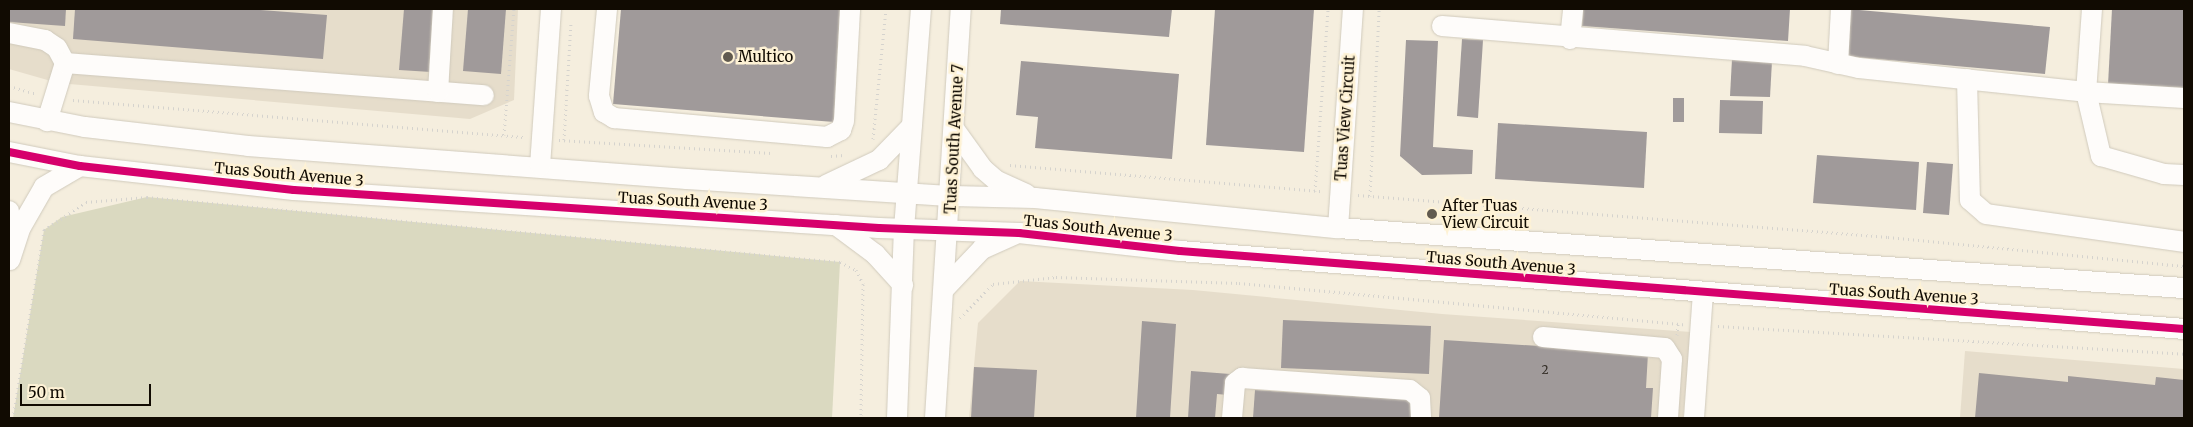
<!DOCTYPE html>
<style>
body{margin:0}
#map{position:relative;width:2193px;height:427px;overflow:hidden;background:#f5eede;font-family:Merriweather,serif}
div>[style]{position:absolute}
.industrial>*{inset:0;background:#e6ddcb}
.green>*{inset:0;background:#dad9c0}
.building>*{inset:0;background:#a09a9a}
.path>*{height:3px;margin-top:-1.5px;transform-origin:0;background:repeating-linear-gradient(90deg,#d5d3ce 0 1px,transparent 0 5px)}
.roads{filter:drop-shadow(0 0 1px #d0cabc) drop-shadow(0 0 1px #d0cabc)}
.minor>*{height:20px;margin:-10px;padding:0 10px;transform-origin:10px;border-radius:10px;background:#fefcfa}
.cycleway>*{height:8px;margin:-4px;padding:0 4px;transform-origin:4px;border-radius:4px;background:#d6006c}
.dots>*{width:14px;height:14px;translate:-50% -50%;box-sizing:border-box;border:2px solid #fef2d5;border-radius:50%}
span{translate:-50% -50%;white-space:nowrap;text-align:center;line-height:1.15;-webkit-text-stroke:5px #fef2d5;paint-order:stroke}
.number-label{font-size:12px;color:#352f28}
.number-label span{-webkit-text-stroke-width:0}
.poi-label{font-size:15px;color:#110b02}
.left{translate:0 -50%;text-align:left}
.street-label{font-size:15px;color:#110b02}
.frame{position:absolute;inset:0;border:10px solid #110b02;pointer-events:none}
.scale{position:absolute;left:20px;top:384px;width:131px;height:22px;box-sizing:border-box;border:2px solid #110b02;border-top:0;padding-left:6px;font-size:15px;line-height:18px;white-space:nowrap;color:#110b02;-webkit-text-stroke:4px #fef2d5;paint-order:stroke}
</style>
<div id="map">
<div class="industrial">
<i style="clip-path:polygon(9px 9px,518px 9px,514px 100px,470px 119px,58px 83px,9px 69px)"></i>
<i style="clip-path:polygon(1020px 281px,1193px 290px,1442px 314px,1691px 332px,1683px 418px,969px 418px,978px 323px)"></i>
<i style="clip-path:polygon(1965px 351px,2184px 369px,2184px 418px,1960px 418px)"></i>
</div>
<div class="green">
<i style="clip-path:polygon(147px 197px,840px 262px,832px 418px,13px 418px,44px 230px,62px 217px)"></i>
</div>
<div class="building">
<i style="clip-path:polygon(9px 9px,66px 9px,65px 26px,9px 22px)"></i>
<i style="clip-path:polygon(75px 9px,247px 9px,327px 15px,323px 59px,73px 39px)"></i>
<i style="clip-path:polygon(404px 9px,437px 9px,431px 72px,399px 70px)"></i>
<i style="clip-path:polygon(468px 9px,506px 9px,501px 74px,463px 71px)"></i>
<i style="clip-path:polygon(621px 9px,844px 9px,834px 122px,613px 104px)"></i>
<i style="clip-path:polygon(1001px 9px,1172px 9px,1169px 37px,1000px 24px)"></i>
<i style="clip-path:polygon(1215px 9px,1314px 9px,1304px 152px,1206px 145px)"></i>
<i style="clip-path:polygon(1583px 9px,1790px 9px,1788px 41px,1582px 26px)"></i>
<i style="clip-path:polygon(1848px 9px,2050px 27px,2045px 74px,1843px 56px)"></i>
<i style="clip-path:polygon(2112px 9px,2184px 9px,2184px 89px,2108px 85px)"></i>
<i style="clip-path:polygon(1462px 39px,1483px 40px,1478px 118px,1457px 116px)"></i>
<i style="clip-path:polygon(1406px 40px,1438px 41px,1433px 147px,1473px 150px,1472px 174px,1422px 175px,1400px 156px)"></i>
<i style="clip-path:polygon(1732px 59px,1772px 61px,1770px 97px,1730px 96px)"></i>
<i style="clip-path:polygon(1021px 61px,1179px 74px,1172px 159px,1035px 148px,1038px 117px,1016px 115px)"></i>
<i style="clip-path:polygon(1673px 98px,1684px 98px,1684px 122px,1673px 122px)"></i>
<i style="clip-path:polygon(1720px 100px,1763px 101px,1762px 134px,1719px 133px)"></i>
<i style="clip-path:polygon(1498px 123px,1647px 132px,1644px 188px,1495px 179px)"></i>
<i style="clip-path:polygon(1817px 155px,1919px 162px,1916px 210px,1813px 203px)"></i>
<i style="clip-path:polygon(1927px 162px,1953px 164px,1949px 215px,1923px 213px)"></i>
<i style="clip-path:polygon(1283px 320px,1431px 326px,1429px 374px,1281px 368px)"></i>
<i style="clip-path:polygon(1142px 321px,1176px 324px,1170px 418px,1136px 418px)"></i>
<i style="clip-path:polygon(1444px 340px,1648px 353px,1646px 388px,1653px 388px,1651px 418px,1439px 418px)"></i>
<i style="clip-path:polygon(974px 367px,1037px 370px,1034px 418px,971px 418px)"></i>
<i style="clip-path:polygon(1191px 371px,1230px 374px,1228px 395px,1217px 394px,1215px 418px,1188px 418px)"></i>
<i style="clip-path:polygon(1979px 373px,2068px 382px,2068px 376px,2155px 385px,2156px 377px,2184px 380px,2184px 418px,1975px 418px)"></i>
<i style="clip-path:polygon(1255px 390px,1418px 400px,1416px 418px,1253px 418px)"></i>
</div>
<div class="path">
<i style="left:9px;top:86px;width:29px;rotate:16deg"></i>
<i style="left:73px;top:100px;width:454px;rotate:4.7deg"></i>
<i style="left:504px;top:135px;width:126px;rotate:-85.5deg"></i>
<i style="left:873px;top:139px;width:131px;rotate:-84.3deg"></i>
<i style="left:559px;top:140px;width:213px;rotate:3.5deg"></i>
<i style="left:564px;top:140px;width:119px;rotate:-86.6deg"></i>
<i style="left:831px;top:156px;width:13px;rotate:-4deg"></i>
<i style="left:1010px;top:165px;width:313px;rotate:4.8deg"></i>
<i style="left:1315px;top:191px;width:182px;rotate:-85.9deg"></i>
<i style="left:1358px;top:195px;width:532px;rotate:4.53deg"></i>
<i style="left:1888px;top:237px;width:297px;rotate:5.6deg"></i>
<i style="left:1370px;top:196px;width:187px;rotate:-87.2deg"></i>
<i style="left:960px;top:318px;width:47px;rotate:-45.9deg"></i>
<i style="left:993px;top:284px;width:63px;rotate:-6.3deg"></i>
<i style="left:1056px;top:277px;width:183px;rotate:1.9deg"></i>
<i style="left:1239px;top:283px;width:448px;rotate:5.3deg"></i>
<i style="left:1718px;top:326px;width:467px;rotate:3.4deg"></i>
<i style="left:1677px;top:335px;width:12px;rotate:-85deg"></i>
<i style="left:13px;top:418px;width:191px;rotate:-80.6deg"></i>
<i style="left:44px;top:230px;width:50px;rotate:-33.7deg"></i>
<i style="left:86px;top:202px;width:61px;rotate:-4.7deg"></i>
<i style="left:147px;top:197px;width:696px;rotate:5.36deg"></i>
<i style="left:840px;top:262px;width:18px;rotate:27deg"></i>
<i style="left:856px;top:270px;width:16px;rotate:63deg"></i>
<i style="left:863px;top:284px;width:134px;rotate:90.9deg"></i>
</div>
<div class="roads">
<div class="minor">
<i style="left:607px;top:9px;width:87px;rotate:95.3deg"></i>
<i style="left:599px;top:96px;width:17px;rotate:73deg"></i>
<i style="left:604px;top:112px;width:12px;rotate:31deg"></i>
<i style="left:614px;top:118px;width:214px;rotate:5.1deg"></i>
<i style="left:827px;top:137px;width:16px;rotate:-27deg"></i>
<i style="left:841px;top:130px;width:9px;rotate:-72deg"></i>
<i style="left:844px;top:121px;width:112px;rotate:-86.9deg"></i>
<i style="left:2092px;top:9px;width:83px;rotate:94.1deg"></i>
<i style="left:2086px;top:92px;width:66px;rotate:76.8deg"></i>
<i style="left:2101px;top:156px;width:66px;rotate:15.9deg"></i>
<i style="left:2164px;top:174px;width:20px;rotate:3deg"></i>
<i style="left:1442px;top:26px;width:364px;rotate:4.7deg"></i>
<i style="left:1805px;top:56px;width:55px;rotate:12.5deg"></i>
<i style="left:1859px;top:68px;width:228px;rotate:6deg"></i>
<i style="left:2086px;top:92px;width:98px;rotate:3.5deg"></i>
<i style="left:9px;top:33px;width:37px;rotate:11deg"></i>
<i style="left:45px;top:40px;width:14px;rotate:34deg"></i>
<i style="left:57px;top:48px;width:17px;rotate:62deg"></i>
<i style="left:65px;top:63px;width:61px;rotate:107.2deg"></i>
<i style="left:1570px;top:39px;width:30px;rotate:-84deg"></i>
<i style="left:65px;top:63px;width:420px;rotate:4.4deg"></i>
<i style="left:1838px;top:64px;width:55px;rotate:-86.9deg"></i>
<i style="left:1967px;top:79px;width:121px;rotate:88.6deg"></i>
<i style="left:1970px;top:200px;width:21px;rotate:41deg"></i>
<i style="left:1986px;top:214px;width:200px;rotate:8deg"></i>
<i style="left:438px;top:92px;width:83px;rotate:-86.6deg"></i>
<i style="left:9px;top:112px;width:77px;rotate:11.2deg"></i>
<i style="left:85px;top:127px;width:164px;rotate:6.6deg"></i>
<i style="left:248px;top:146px;width:440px;rotate:4.3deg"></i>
<i style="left:687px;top:179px;width:266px;rotate:3.7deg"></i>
<i style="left:952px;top:196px;width:83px;rotate:1.4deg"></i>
<i style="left:1035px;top:198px;width:304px;rotate:5.7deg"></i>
<i style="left:1338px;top:228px;width:848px;rotate:4.06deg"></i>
<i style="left:955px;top:130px;width:48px;rotate:54.3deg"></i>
<i style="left:983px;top:169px;width:18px;rotate:41deg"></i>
<i style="left:997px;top:181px;width:32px;rotate:24deg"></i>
<i style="left:9px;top:152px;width:72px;rotate:11.2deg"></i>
<i style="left:80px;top:166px;width:215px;rotate:6.4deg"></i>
<i style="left:294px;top:190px;width:586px;rotate:3.72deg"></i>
<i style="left:879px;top:228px;width:140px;rotate:2deg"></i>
<i style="left:1019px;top:233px;width:162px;rotate:6.4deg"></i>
<i style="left:1180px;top:251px;width:1007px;rotate:4.44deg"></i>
<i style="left:540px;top:166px;width:157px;rotate:-86deg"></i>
<i style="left:826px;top:185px;width:59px;rotate:-25.3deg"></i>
<i style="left:879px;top:160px;width:47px;rotate:-45.9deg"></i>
<i style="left:9px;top:211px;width:36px;rotate:88deg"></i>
<i style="left:836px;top:225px;width:49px;rotate:36.6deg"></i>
<i style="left:875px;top:254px;width:42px;rotate:47.9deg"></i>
<i style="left:1338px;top:228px;width:220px;rotate:-86.1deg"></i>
<i style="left:10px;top:260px;width:35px;rotate:-72deg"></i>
<i style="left:21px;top:227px;width:46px;rotate:-60.1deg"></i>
<i style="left:44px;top:187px;width:42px;rotate:-30.3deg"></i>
<i style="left:945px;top:288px;width:54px;rotate:-46.5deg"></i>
<i style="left:982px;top:249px;width:36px;rotate:-24deg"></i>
<i style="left:1543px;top:337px;width:122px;rotate:5.2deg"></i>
<i style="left:1665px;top:348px;width:13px;rotate:58deg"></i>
<i style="left:1672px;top:359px;width:59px;rotate:93.9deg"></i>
<i style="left:897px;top:418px;width:189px;rotate:-87.9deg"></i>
<i style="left:904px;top:229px;width:221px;rotate:-85.6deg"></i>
<i style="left:935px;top:418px;width:410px;rotate:-86.4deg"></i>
<i style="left:1232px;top:418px;width:35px;rotate:-85deg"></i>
<i style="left:1235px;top:383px;width:9px;rotate:-36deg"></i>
<i style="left:1242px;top:378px;width:168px;rotate:4.1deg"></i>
<i style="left:1410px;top:390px;width:13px;rotate:39deg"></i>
<i style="left:1420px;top:398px;width:20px;rotate:87deg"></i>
<i style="left:1694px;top:418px;width:125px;rotate:-85.9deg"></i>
</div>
</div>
<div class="cycleway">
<i style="left:9px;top:152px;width:72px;rotate:11.2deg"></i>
<i style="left:80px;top:166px;width:215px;rotate:6.4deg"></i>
<i style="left:294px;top:190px;width:586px;rotate:3.72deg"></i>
<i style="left:879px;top:228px;width:140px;rotate:2deg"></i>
<i style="left:1019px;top:233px;width:162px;rotate:6.4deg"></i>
<i style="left:1180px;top:251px;width:1007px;rotate:4.44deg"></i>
</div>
<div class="dots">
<i style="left:728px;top:57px;background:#615a4f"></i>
<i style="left:1432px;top:214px;background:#615a4f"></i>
</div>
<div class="number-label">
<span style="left:1545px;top:370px">2</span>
</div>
<div class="poi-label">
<span class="left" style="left:738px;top:57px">Multico</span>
<span class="left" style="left:1442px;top:214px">After Tuas<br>View Circuit</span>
</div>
<div class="street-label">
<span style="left:1345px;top:118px;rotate:-86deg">Tuas View Circuit</span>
<span style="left:954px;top:139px;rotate:-87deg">Tuas South Avenue 7</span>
<span style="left:289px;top:174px;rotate:5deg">Tuas South Avenue 3</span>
<span style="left:693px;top:201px;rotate:3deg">Tuas South Avenue 3</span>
<span style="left:1098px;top:228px;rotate:6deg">Tuas South Avenue 3</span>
<span style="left:1501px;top:263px;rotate:5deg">Tuas South Avenue 3</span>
<span style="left:1904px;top:294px;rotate:4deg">Tuas South Avenue 3</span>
</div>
<div class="frame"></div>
<div class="scale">50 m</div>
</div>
